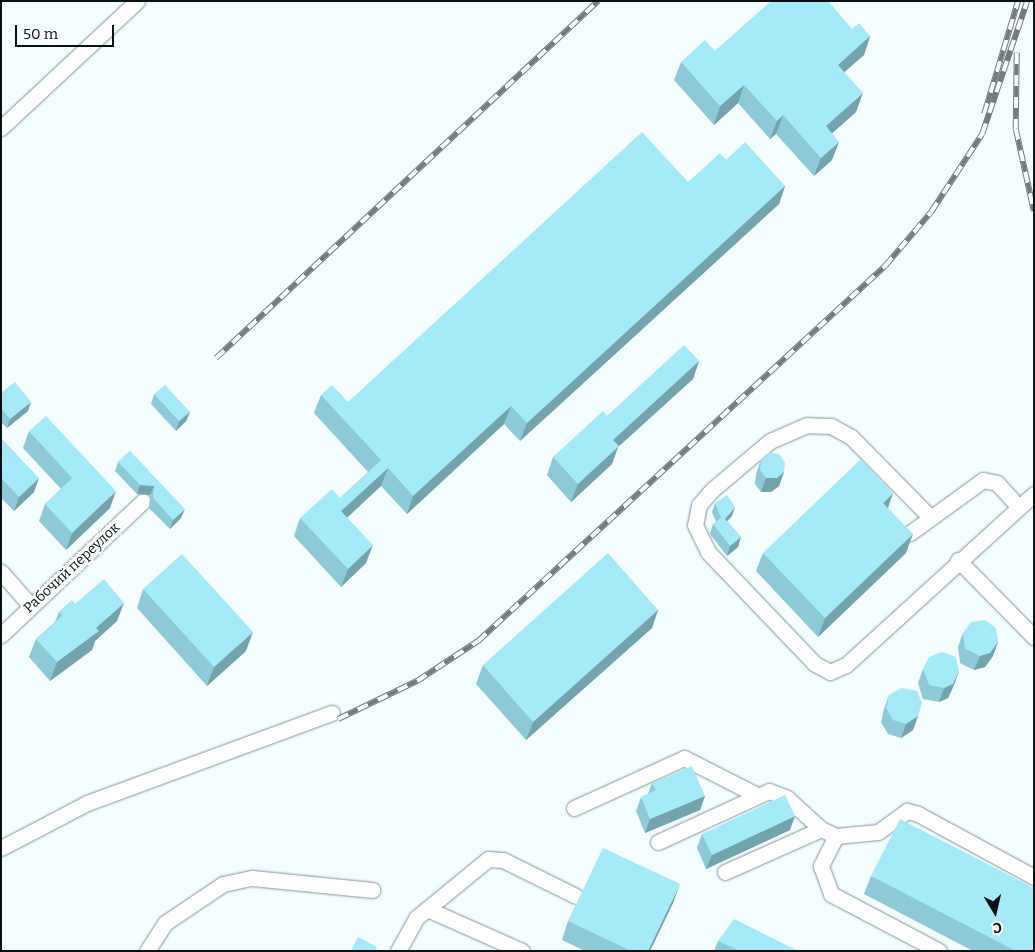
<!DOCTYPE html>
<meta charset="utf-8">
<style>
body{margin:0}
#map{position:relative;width:1035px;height:952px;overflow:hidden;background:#f4fdff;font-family:Bitter,serif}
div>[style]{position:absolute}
.roads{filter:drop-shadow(0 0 1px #80969b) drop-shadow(0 0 1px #80969b)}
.minor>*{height:15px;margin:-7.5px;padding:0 7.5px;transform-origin:7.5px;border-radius:7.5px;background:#fff}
.rail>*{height:5.5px;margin-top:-2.75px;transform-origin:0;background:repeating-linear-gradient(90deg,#fff 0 11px,#737c7d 0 22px);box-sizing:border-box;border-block:1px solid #737c7d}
.wall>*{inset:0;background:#8dc9d6}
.shaded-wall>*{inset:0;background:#73a4ae}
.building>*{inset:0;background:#a4eaf9}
span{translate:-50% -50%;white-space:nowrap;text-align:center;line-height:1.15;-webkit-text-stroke:4px #fff;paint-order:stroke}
.street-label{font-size:14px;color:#091213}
.frame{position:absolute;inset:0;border:2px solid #091213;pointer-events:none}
.north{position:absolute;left:970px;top:887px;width:50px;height:50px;-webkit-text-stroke:4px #fff;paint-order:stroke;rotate:171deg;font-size:14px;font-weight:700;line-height:20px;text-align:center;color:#091213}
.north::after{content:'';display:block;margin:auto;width:18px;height:22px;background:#091213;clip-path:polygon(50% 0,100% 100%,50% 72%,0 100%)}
.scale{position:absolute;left:15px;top:25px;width:99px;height:22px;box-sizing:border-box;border:2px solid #091213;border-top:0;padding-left:6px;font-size:15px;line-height:18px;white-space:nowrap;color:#091213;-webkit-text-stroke:4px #fff;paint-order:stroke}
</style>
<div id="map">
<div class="roads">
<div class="minor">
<i style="left:1px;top:128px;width:186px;rotate:-43deg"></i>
<i style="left:929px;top:516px;width:111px;rotate:-134.6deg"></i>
<i style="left:851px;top:437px;width:23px;rotate:-151deg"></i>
<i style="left:831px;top:426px;width:24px;rotate:-178deg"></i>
<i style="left:807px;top:425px;width:40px;rotate:156.6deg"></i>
<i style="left:770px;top:441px;width:76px;rotate:139.8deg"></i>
<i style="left:712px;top:490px;width:20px;rotate:131deg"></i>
<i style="left:699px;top:505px;width:20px;rotate:101deg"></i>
<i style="left:695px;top:525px;width:30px;rotate:64deg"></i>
<i style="left:708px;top:552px;width:155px;rotate:46.3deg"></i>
<i style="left:815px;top:664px;width:17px;rotate:28deg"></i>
<i style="left:830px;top:672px;width:17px;rotate:-24deg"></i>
<i style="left:846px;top:665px;width:254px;rotate:-42.3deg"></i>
<i style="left:910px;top:533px;width:90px;rotate:-36deg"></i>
<i style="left:983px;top:480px;width:14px;rotate:12deg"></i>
<i style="left:997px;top:483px;width:31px;rotate:48deg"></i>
<i style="left:958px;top:560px;width:108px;rotate:45.4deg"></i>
<i style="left:1px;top:572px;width:45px;rotate:48.6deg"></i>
<i style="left:1px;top:635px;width:195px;rotate:-43.3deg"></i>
<i style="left:574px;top:808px;width:121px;rotate:-24.4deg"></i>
<i style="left:684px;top:758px;width:80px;rotate:26.9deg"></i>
<i style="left:836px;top:836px;width:34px;rotate:117deg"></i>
<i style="left:821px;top:866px;width:30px;rotate:70deg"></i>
<i style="left:831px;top:894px;width:122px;rotate:27.8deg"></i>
<i style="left:658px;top:842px;width:122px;rotate:-24.7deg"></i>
<i style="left:769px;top:791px;width:19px;rotate:21deg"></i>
<i style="left:787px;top:798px;width:46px;rotate:42.4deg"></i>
<i style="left:821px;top:829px;width:17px;rotate:25deg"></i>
<i style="left:836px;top:836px;width:42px;rotate:-5.4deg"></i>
<i style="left:878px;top:832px;width:36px;rotate:-36deg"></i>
<i style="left:907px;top:811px;width:11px;rotate:15deg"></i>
<i style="left:918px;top:814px;width:132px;rotate:28.5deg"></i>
<i style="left:1px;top:848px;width:97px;rotate:-27.6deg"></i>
<i style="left:87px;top:803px;width:261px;rotate:-20.2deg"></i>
<i style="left:725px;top:872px;width:105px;rotate:-24.1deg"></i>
<i style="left:427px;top:909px;width:104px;rotate:23.9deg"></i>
<i style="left:147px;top:951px;width:33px;rotate:-57deg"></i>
<i style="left:165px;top:923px;width:70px;rotate:-33.9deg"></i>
<i style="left:223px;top:884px;width:30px;rotate:-12deg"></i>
<i style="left:252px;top:878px;width:121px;rotate:5.7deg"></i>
<i style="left:398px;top:951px;width:38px;rotate:-61deg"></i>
<i style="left:416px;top:918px;width:93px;rotate:-39.3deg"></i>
<i style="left:488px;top:859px;width:15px;rotate:4deg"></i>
<i style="left:503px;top:860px;width:81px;rotate:26.3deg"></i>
</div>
</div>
<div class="rail">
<i style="left:1017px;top:53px;width:76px;rotate:90.8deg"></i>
<i style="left:1016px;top:129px;width:84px;rotate:77.6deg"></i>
<i style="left:984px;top:114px;width:118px;rotate:-73.3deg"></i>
<i style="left:216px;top:358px;width:523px;rotate:-43.06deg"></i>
<i style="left:338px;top:719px;width:88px;rotate:-25.7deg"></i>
<i style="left:417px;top:681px;width:73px;rotate:-33.3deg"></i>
<i style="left:478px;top:641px;width:553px;rotate:-42.66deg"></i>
<i style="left:885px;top:266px;width:71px;rotate:-49.6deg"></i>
<i style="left:931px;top:212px;width:93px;rotate:-56.8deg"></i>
<i style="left:982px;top:134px;width:140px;rotate:-71.3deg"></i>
</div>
<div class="wall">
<i style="clip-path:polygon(852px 29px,870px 36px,864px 55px,844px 72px,856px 112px,832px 133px,832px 160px,814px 176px,776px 134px,770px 139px,738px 103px,714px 125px,674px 80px,681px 62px,715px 51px)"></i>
<i style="clip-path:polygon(726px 160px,785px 186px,779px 204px,520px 441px,504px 424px,407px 514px,381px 486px,347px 517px,366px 563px,341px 587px,294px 536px,300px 518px,340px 498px,368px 472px,314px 413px,321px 395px,348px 402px,688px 182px)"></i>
<i style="clip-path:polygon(699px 361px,693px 379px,618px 447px,612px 464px,571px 502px,547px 475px,553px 457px,607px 416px)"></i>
<i style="clip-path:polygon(1px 393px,28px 411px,7px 428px,1px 422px)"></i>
<i style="clip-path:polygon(154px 394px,190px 412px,186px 421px,176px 431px,151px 404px)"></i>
<i style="clip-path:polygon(29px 431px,110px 508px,66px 550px,39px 521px,45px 504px,61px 489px,23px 448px)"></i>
<i style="clip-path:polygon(1px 438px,34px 492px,14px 511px,1px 498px)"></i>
<i style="clip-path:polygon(130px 451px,181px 518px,170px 529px,149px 508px,150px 495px,137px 494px,115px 471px,118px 462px)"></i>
<i style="clip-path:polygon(761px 460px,784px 472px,779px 486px,771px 492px,761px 492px,755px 484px,756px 474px)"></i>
<i style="clip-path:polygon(715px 503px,732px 516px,727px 521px,741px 537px,738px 547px,727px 556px,710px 534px,713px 524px,716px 522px,712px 512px)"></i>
<i style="clip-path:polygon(888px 508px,906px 553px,818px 637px,756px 571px,763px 553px)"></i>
<i style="clip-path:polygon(143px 589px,246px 651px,207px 686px,137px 608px)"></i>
<i style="clip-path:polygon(75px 604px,117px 621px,95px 641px,92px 650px,50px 681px,29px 657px,36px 639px,55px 622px,59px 612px)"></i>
<i style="clip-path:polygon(658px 610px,652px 628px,526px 740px,476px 684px,483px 665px)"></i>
<i style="clip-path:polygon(963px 633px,998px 642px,993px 656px,985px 667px,974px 670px,960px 663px,958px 647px)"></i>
<i style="clip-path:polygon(923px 669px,959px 671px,954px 685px,948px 698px,939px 702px,923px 699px,918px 683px)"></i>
<i style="clip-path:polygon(889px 695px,918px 716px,913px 730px,901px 738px,888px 734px,881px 722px,884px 709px)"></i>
<i style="clip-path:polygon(652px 783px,705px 796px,700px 810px,645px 833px,636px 811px,641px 797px,648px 794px)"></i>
<i style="clip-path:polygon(790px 830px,706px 869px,697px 848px,702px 834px)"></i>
<i style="clip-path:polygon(871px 876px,1034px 951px,973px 951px,864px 894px)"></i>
<i style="clip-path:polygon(673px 903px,650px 951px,585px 951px,562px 940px,568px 921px)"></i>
<i style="clip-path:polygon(718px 941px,798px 951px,714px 951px)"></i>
</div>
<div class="shaded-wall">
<i style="clip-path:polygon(870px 36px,864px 55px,831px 84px,838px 65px)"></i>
<i style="clip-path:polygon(744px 85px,738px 103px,714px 125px,720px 106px)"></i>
<i style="clip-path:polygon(863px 93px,856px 112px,819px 145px,826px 126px)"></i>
<i style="clip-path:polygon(783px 115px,776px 134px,770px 139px,777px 121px)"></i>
<i style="clip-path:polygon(839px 142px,832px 160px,814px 176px,821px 158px)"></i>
<i style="clip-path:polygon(785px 186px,779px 204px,520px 441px,527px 423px)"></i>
<i style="clip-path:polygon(699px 361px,693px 379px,618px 447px,612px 464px,571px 502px,578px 484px,613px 440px)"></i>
<i style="clip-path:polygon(31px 402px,28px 411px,7px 428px,10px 419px)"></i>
<i style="clip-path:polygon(511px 406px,504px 424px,407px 514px,413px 496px)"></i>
<i style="clip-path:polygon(190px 412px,186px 421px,176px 431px,179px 421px)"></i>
<i style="clip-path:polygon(388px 468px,381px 486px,335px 529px,341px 511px)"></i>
<i style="clip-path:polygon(784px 472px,779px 486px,771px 492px,761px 492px,766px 478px)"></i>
<i style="clip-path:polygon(39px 478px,34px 492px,14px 511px,19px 497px)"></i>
<i style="clip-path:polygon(140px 485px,154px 486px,150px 495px,137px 494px)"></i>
<i style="clip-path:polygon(116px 491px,110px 508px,66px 550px,72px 533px)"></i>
<i style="clip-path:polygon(893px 493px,887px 511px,883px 503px)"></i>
<i style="clip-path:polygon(735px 507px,732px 516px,721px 528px,725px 519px)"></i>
<i style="clip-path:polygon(185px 509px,181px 518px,170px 529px,173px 520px)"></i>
<i style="clip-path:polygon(913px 534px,906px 553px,818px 637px,825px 618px)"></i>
<i style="clip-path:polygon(741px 537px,738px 547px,727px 556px,730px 546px)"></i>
<i style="clip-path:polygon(373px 545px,366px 563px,341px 587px,348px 569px)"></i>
<i style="clip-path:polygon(124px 603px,117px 621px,95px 641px,92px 650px,50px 681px,57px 662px)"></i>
<i style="clip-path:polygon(658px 610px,652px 628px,526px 740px,533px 722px)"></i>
<i style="clip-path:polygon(253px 632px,246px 651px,207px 686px,214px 667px)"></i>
<i style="clip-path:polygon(998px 642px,993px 656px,985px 667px,974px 670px,980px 656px)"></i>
<i style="clip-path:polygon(959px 671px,954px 685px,948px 698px,939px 702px,944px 688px)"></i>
<i style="clip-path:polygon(918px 716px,913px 730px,901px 738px,906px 724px)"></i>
<i style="clip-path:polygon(705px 796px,700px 810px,645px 833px,650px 819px)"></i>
<i style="clip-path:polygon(795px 816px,790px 830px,706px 869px,712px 855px)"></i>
<i style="clip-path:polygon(680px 884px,673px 903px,650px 951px,648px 951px)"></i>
</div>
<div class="building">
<i style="clip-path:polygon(771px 1px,828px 1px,852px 29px,859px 23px,870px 36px,838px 65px,863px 93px,826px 126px,839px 142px,821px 158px,783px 115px,777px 121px,744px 85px,720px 106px,681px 62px,705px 40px,715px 51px)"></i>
<i style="clip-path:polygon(642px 132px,688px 182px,720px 153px,726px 160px,745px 142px,785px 186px,527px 423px,511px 406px,413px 496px,388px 468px,341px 511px,373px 545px,348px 569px,300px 518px,332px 489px,340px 498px,381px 460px,321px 395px,332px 385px,348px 402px)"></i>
<i style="clip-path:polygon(684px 345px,699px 361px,613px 440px,619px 446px,578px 484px,553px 457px,603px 411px,607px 416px)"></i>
<i style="clip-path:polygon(15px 382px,31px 402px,10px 419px,1px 408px,1px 393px)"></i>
<i style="clip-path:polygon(165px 385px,190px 412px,179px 421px,154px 394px)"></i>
<i style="clip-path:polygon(46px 416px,116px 491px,72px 533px,45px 504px,72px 478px,29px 431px)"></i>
<i style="clip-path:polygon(1px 438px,39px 478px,19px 497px,1px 478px)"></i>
<i style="clip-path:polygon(130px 451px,185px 509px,173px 520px,153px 498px,154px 486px,140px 485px,118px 462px)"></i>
<i style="clip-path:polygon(769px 453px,779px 454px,785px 462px,784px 472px,777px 478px,766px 478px,760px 470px,761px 460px)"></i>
<i style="clip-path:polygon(861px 459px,893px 493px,883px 503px,913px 534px,825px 618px,763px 553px)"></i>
<i style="clip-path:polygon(727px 495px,735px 507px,725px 519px,741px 537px,730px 546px,713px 524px,721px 518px,715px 503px)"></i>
<i style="clip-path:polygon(608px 553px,658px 610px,533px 722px,483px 665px)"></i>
<i style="clip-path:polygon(182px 554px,253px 632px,214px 667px,143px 589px)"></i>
<i style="clip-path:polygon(104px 579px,124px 603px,96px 628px,99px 631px,57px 662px,36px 639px,62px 616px,59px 612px,65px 606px,72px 600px,75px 604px)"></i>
<i style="clip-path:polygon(985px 620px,996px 628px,998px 642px,990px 653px,980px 656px,965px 649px,963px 633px,971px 622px)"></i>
<i style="clip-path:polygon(942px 652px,956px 657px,959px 671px,953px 684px,944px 688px,929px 685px,923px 669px,929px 657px)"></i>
<i style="clip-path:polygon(901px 688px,917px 691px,922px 703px,918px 716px,906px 724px,893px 720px,886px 708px,889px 695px)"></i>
<i style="clip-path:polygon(692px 766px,705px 796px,650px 819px,641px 797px,656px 790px,652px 783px)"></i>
<i style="clip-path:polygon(785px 795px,795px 816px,712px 855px,702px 834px)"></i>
<i style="clip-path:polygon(900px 819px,1034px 888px,1034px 951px,1016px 951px,871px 876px)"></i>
<i style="clip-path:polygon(603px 848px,680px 884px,648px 951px,631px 951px,568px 921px)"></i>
<i style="clip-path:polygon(734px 919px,798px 951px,740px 951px,718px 941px)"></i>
<i style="clip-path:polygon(358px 937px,377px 947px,375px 951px,351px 951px)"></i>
</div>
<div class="street-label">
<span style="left:72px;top:568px;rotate:-43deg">Рабочий переулок</span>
</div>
<div class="frame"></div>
<div class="north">С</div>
<div class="scale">50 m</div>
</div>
